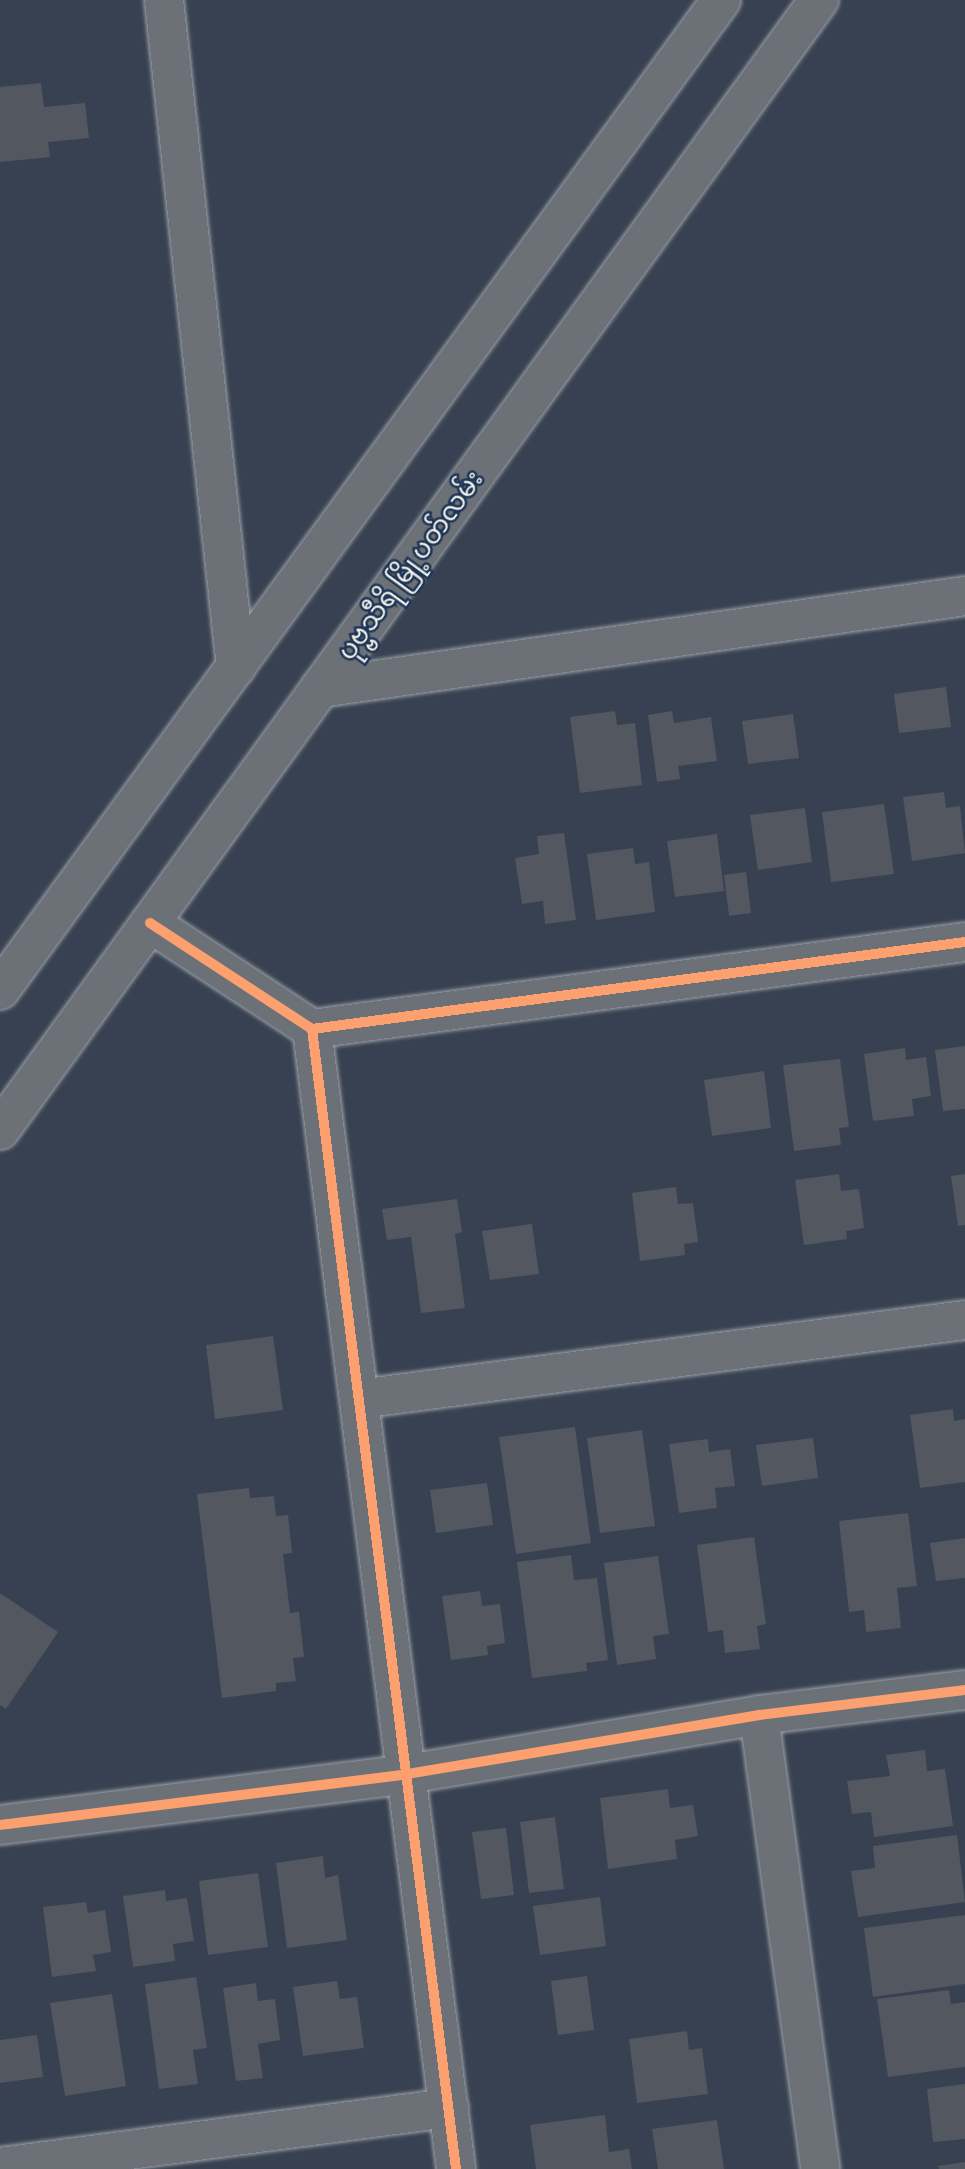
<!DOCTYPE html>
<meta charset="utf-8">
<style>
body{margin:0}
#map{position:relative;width:965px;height:2169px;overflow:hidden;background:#374151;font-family:"Patrick Hand","Noto Sans Myanmar",sans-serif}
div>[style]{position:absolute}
.building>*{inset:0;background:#535760}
.roads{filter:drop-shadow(0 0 2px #9da1a6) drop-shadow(0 0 2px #9da1a6)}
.minor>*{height:38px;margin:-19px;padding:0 19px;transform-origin:19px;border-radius:19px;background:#6c7077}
.primary>*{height:38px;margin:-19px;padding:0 19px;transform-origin:19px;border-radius:19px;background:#6c7077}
.cycleway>*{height:10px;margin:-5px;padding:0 5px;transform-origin:5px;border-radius:5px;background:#fca06f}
span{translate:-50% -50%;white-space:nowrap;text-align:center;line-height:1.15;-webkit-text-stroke:5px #1d3557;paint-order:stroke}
.street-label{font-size:26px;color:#f4f1e8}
</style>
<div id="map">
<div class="building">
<i style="clip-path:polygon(41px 83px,44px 107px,85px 103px,89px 138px,48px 142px,50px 157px,0 162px,0 87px)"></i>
<i style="clip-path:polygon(946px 687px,951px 727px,899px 733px,894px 694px)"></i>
<i style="clip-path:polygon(615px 711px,617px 725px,635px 723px,642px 785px,580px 793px,570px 717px)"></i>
<i style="clip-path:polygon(672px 711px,674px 723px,711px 717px,717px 761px,678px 766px,680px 779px,657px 782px,648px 715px)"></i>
<i style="clip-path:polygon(793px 714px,799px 758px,748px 764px,742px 721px)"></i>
<i style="clip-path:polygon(944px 792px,946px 808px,960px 806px,965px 853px,912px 861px,903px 797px)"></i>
<i style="clip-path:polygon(884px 804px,894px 874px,831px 882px,822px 812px)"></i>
<i style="clip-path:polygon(805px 808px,812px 862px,758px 870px,750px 815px)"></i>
<i style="clip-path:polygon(564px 833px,576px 920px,545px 924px,543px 901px,522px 904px,515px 858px,539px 854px,537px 836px)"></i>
<i style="clip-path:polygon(717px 834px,724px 891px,675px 897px,667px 841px)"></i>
<i style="clip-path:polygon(633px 848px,635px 864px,649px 862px,655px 912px,596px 920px,587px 854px)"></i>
<i style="clip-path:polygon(746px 872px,751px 913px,729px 916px,724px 875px)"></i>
<i style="clip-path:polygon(965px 1046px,965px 1109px,943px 1111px,935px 1050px)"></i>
<i style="clip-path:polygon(905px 1048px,906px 1060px,926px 1057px,931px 1096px,912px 1099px,914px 1116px,873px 1121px,864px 1054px)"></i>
<i style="clip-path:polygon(840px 1059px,849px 1127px,839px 1128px,841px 1145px,794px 1151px,783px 1065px)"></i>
<i style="clip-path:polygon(764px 1071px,771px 1128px,712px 1136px,704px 1080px)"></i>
<i style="clip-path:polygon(839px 1174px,841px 1191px,859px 1189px,864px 1228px,846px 1231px,847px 1239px,804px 1245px,795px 1180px)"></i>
<i style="clip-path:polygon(965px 1174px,965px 1225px,958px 1226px,951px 1176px)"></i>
<i style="clip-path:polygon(676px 1187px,678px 1204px,693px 1203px,698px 1242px,684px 1244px,685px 1255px,640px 1261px,632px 1193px)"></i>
<i style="clip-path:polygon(457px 1199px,462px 1232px,455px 1234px,465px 1308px,421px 1313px,411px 1237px,387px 1240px,382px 1209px)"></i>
<i style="clip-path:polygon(532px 1224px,539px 1274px,490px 1280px,482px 1231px)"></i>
<i style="clip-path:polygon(273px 1336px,283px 1410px,215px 1419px,206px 1345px)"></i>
<i style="clip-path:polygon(953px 1409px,954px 1421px,965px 1419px,965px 1482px,920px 1488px,910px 1415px)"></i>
<i style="clip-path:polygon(575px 1427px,591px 1543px,516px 1554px,499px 1437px)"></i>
<i style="clip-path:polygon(642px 1430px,655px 1526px,600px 1533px,587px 1438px)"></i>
<i style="clip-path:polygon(813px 1438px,818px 1478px,762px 1486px,756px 1445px)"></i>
<i style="clip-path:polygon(708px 1439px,709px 1452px,730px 1449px,735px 1486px,715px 1488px,717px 1508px,679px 1513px,669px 1444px)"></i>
<i style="clip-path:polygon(487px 1483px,493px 1525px,436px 1533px,430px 1490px)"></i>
<i style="clip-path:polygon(249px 1488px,250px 1498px,274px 1496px,276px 1516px,288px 1515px,292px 1553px,283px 1554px,290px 1613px,299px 1612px,304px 1657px,293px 1658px,296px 1681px,276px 1683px,276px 1691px,222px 1698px,197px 1494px)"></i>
<i style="clip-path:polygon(908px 1513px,917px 1586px,897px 1588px,901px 1628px,866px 1632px,864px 1610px,849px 1612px,839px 1521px)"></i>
<i style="clip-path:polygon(754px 1537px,766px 1624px,757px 1626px,760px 1649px,725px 1653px,723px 1630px,708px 1632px,697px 1545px)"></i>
<i style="clip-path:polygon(965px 1538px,965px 1578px,936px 1581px,930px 1543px)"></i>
<i style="clip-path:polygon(571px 1555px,574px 1580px,597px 1578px,608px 1660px,586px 1663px,587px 1671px,532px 1678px,517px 1562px)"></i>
<i style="clip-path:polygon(658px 1556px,669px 1634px,653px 1636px,656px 1659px,617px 1665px,604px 1563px)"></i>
<i style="clip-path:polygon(480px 1591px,482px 1606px,500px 1604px,505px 1643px,487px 1646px,488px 1655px,451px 1660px,442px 1596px)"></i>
<i style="clip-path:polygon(0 1593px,58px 1632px,6px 1709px,0 1705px)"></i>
<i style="clip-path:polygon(925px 1750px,927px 1771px,945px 1769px,953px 1826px,874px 1837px,871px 1812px,852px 1814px,847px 1781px,890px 1776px,886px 1755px)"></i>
<i style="clip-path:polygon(668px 1789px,670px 1808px,693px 1805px,698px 1836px,675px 1840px,677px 1859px,608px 1869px,600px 1798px)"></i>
<i style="clip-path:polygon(555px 1817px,564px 1889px,529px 1893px,520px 1822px)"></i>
<i style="clip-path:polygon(506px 1828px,514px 1895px,481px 1899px,472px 1832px)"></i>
<i style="clip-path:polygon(957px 1835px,965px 1902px,858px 1917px,851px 1871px,875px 1868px,873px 1846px)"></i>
<i style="clip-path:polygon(323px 1856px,325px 1878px,338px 1875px,347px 1940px,287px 1948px,276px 1863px)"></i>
<i style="clip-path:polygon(258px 1873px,268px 1947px,208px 1955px,199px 1881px)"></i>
<i style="clip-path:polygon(165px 1890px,166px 1901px,187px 1898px,194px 1941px,173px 1944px,175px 1961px,133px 1967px,123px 1896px)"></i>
<i style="clip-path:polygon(600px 1897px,606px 1946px,540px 1955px,533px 1906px)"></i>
<i style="clip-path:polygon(86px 1902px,88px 1913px,105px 1910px,111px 1952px,93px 1955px,96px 1971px,52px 1977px,43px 1907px)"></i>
<i style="clip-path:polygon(965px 1915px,965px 1984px,873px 1997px,864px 1928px)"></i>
<i style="clip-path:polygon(587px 1976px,594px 2030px,558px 2035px,551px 1981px)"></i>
<i style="clip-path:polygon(196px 1977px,207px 2048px,193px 2050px,198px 2084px,159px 2089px,145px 1984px)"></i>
<i style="clip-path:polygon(337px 1981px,340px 1999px,357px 1997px,364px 2048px,303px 2056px,293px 1987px)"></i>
<i style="clip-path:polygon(256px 1983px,258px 2001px,275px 1999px,280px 2040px,258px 2044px,263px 2078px,236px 2081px,223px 1988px)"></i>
<i style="clip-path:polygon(949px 1990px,951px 2004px,965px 2002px,965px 2067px,888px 2077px,877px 1999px)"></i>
<i style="clip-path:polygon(112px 1994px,126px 2086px,65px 2096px,50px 2003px)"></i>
<i style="clip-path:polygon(687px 2031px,689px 2050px,702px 2048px,708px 2094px,637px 2103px,629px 2039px)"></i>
<i style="clip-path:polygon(37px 2035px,43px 2077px,0 2083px,0 2040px)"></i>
<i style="clip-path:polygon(965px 2084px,965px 2139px,933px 2142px,927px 2089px)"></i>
<i style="clip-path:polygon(605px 2115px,609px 2152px,629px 2149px,632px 2169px,536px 2169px,530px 2125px)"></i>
<i style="clip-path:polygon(717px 2120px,724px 2169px,658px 2169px,652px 2129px)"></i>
<i style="clip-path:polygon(965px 2162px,965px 2169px,939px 2169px,938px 2166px)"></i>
</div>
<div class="roads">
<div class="minor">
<i style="left:164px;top:0;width:671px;rotate:83.84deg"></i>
<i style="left:320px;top:688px;width:652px;rotate:-8.12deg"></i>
<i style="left:150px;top:923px;width:194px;rotate:33.2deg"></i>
<i style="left:312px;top:1029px;width:659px;rotate:-7.59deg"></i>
<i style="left:312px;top:1029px;width:1149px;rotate:82.8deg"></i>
<i style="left:359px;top:1399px;width:611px;rotate:-7.43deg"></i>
<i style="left:759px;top:1715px;width:458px;rotate:82.3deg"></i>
<i style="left:0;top:1825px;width:410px;rotate:-7.1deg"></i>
<i style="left:407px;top:1774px;width:357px;rotate:-9.5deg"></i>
<i style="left:759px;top:1715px;width:208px;rotate:-6.9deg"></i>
<i style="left:0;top:2167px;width:453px;rotate:-7.5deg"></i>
</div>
<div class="primary">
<i style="left:0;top:990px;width:1225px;rotate:-53.93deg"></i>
<i style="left:0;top:1130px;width:1396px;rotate:-54.07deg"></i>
</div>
</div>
<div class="cycleway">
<i style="left:150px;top:923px;width:194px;rotate:33.2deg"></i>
<i style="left:312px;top:1029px;width:659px;rotate:-7.59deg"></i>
<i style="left:312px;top:1029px;width:1149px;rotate:82.8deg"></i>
<i style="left:0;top:1825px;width:410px;rotate:-7.1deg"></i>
<i style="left:407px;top:1774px;width:357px;rotate:-9.5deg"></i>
<i style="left:759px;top:1715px;width:208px;rotate:-6.9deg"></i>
</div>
<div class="street-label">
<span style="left:410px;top:565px;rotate:-54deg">ပုဗ္ဗသီရိ မြို့ပတ်လမ်း</span>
</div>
</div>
